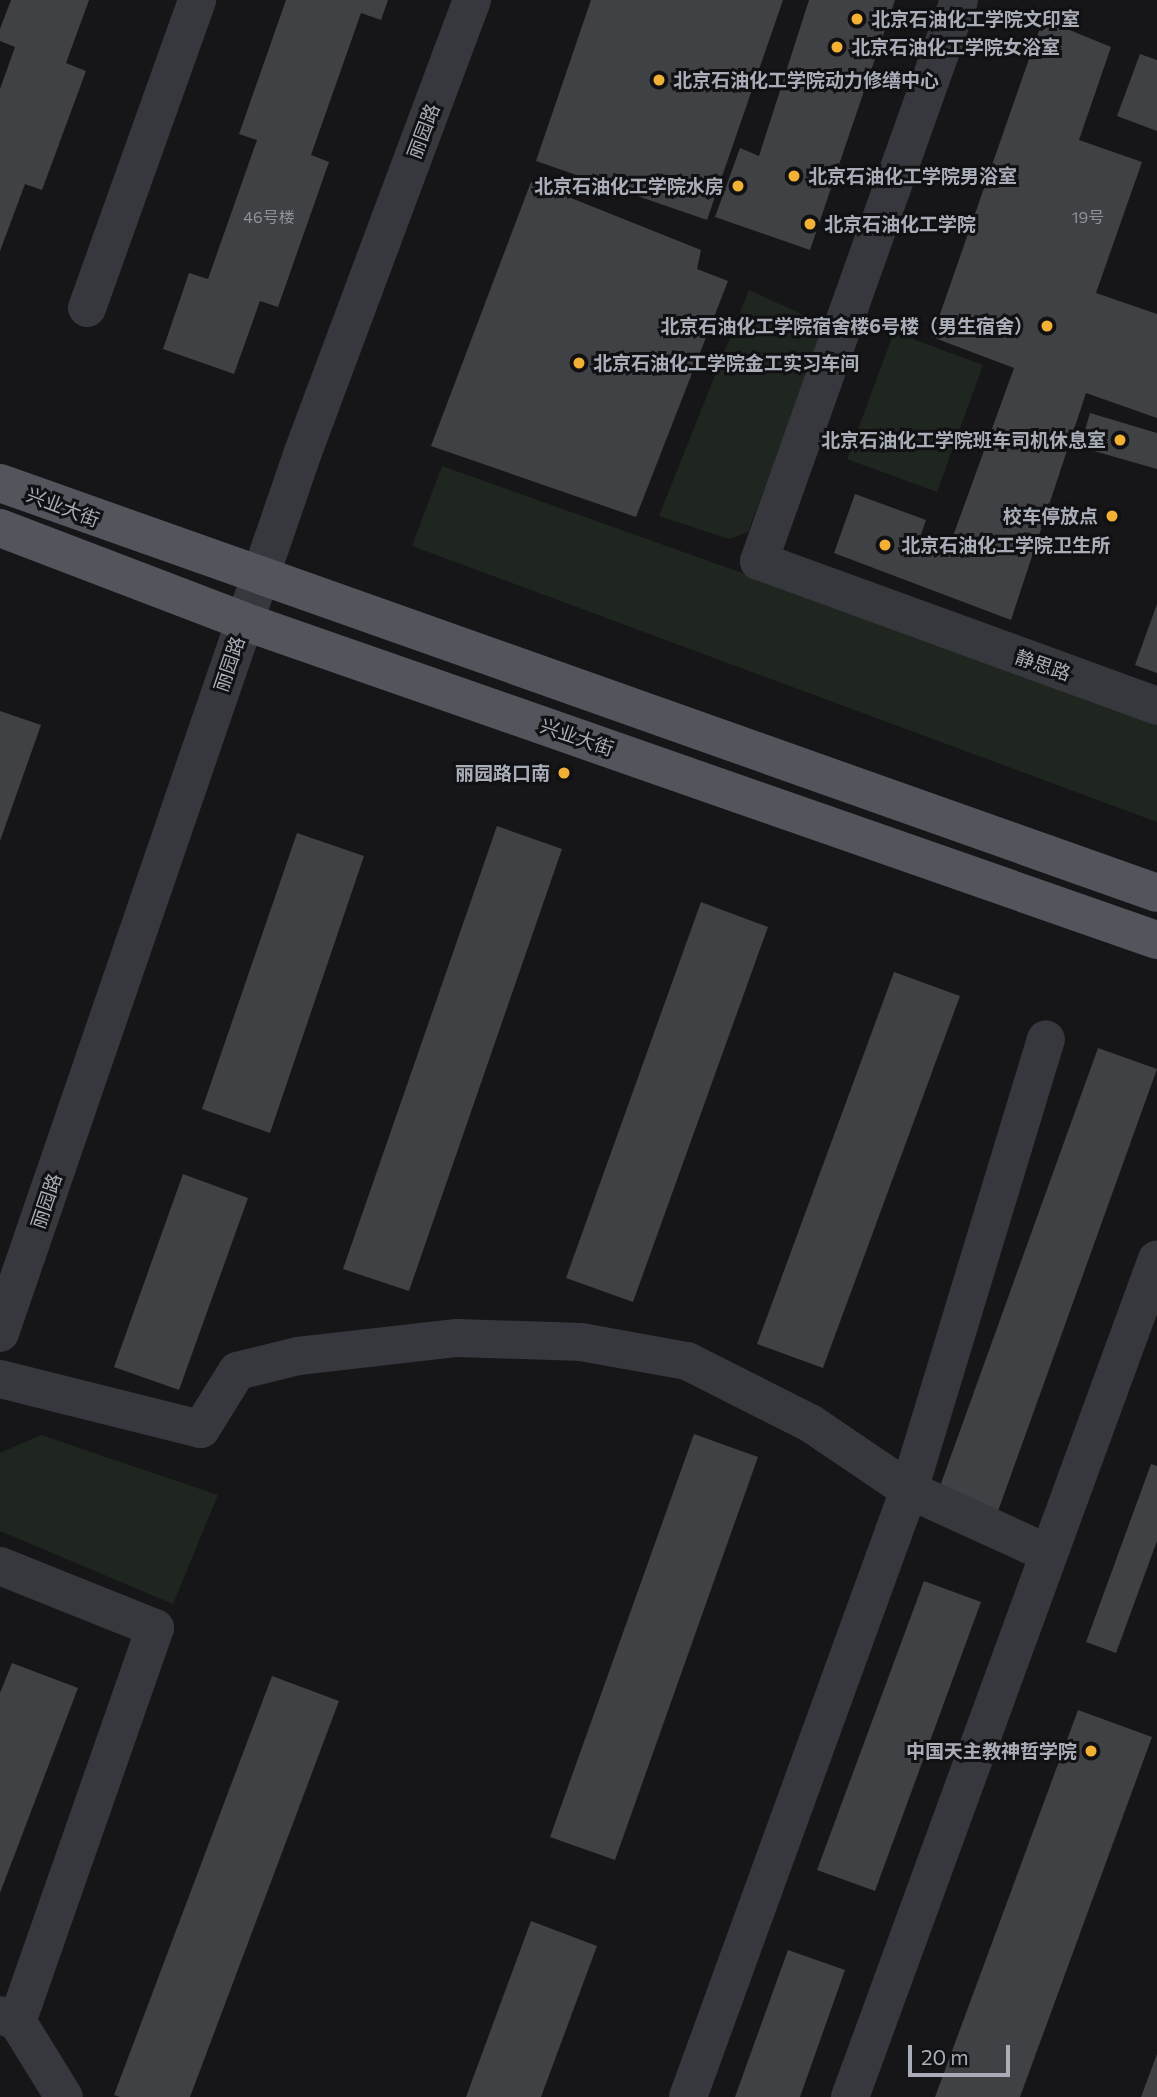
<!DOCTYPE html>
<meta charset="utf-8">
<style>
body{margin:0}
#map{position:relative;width:1157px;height:2097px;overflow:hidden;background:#161618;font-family:Commissioner,"Noto Sans SC",sans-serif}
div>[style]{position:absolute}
.green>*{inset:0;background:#1e261f}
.building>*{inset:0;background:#404145}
.minor>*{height:38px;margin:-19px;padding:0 19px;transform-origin:19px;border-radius:19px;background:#37383d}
.major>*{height:38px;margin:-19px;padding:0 19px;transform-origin:19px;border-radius:19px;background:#53555c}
.dots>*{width:19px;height:19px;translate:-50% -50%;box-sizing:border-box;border:4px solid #111113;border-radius:50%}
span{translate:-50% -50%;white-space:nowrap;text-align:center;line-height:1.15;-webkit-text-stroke:6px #111113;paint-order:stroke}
.number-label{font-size:16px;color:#8e929b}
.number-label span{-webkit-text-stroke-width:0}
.poi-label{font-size:19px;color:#a8adb8;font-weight:700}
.left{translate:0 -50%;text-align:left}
.right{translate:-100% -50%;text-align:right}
.street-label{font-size:19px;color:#a8adb8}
.scale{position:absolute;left:908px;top:2045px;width:102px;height:32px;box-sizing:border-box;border:4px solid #a8adb8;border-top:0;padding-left:9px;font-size:21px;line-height:24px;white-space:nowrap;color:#a8adb8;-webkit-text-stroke:5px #111113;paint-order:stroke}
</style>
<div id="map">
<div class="green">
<i style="clip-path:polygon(749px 290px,826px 325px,748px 532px,729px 539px,659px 516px)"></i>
<i style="clip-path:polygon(894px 332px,983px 365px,937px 492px,847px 459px)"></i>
<i style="clip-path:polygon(442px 466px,1157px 721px,1157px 822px,412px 546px)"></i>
<i style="clip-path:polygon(41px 1435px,218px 1495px,173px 1604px,0 1531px,0 1453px)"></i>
</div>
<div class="building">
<i style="clip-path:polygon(11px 0,89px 0,66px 63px,86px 71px,42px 190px,25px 184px,0 251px,0 89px,15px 47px,0 41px,0 29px)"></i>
<i style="clip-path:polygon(286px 0,388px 0,381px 20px,361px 13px,311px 155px,329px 162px,278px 307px,260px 301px,234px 374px,163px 349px,189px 273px,208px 279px,257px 140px,239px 134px)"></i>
<i style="clip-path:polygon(591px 0,783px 0,707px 220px,536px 161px)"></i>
<i style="clip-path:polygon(809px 0,895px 0,810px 250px,715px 217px,740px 148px,759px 156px)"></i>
<i style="clip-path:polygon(1043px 19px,1111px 47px,1079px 140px,1142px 162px,1096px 293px,1157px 314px,1157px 418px,1086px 393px,1011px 620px,834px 553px,855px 494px,926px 520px,919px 540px,948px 550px,1014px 368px,932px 337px)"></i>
<i style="clip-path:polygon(1140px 54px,1157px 60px,1157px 131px,1117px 116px)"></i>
<i style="clip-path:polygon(531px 182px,701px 250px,697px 269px,728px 281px,636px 517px,431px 446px)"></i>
<i style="clip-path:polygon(1090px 413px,1157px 433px,1157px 469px,1080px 447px)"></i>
<i style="clip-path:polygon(1157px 604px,1157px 673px,1135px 665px)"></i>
<i style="clip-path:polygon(0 711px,41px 725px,0 841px)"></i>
<i style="clip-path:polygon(497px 826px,562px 849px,409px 1291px,343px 1269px)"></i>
<i style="clip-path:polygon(297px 833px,364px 856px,270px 1133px,202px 1109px)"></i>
<i style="clip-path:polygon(701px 902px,768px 927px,633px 1302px,566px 1278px)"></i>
<i style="clip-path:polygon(894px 972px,960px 996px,823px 1368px,757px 1344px)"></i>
<i style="clip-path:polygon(1098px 1048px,1157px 1069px,998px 1511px,939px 1489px)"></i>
<i style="clip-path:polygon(183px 1174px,248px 1198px,179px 1390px,114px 1367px)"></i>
<i style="clip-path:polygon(694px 1434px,758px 1457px,615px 1860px,550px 1837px)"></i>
<i style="clip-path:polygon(1151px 1464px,1157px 1466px,1157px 1541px,1116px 1653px,1086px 1642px)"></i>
<i style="clip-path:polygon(924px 1581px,981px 1602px,875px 1891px,817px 1870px)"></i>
<i style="clip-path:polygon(12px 1663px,78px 1688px,0 1893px,0 1693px)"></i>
<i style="clip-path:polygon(272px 1676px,339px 1701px,190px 2097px,120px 2097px,114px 2095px)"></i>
<i style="clip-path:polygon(1078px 1710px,1152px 1737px,1020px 2097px,935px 2097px)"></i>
<i style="clip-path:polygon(531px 1921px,597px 1946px,541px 2097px,466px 2097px)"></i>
<i style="clip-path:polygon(788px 1950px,845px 1970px,800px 2097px,735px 2097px)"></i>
<i style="clip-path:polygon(1157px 2054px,1157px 2097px,1141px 2097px)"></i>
</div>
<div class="minor">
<i style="left:959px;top:0;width:596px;rotate:109.62deg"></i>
<i style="left:759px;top:561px;width:424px;rotate:20deg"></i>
<i style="left:87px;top:308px;width:327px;rotate:-70.3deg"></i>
<i style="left:0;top:1333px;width:932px;rotate:-71.02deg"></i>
<i style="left:303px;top:452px;width:483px;rotate:-69.5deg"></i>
<i style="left:0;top:1379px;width:207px;rotate:14deg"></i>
<i style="left:201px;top:1429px;width:68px;rotate:-58.2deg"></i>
<i style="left:237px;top:1371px;width:63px;rotate:-13.8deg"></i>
<i style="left:298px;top:1356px;width:160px;rotate:-6.5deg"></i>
<i style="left:457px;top:1338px;width:124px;rotate:1.8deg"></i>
<i style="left:581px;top:1342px;width:108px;rotate:10.2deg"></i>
<i style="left:687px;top:1361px;width:138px;rotate:26.8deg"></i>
<i style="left:810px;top:1423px;width:120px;rotate:34.1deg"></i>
<i style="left:909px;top:1490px;width:149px;rotate:24.5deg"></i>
<i style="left:0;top:1566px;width:167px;rotate:21.8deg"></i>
<i style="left:155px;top:1628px;width:417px;rotate:109.3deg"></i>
<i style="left:17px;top:2021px;width:18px;rotate:-161deg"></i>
<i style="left:17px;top:2021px;width:89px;rotate:58.3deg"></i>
<i style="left:688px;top:2097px;width:646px;rotate:-69.99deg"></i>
<i style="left:909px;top:1490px;width:471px;rotate:-73.1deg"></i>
<i style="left:850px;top:2097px;width:892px;rotate:-69.88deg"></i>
</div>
<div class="major">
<i style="left:0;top:483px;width:1227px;rotate:19.51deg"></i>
<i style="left:0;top:528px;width:260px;rotate:20.9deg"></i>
<i style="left:243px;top:621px;width:968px;rotate:19.24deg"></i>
</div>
<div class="dots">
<i style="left:857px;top:19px;background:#f2b134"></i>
<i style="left:837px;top:47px;background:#f2b134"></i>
<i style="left:659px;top:80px;background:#f2b134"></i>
<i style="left:794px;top:176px;background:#f2b134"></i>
<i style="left:738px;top:186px;background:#f2b134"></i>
<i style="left:810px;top:224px;background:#f2b134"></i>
<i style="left:1047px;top:326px;background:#f2b134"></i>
<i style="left:579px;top:363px;background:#f2b134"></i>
<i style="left:1120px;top:440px;background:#f2b134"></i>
<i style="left:1112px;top:516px;background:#f2b134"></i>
<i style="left:885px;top:545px;background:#f2b134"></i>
<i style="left:564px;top:773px;background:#f2b134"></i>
<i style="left:1091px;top:1751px;background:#f2b134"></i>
</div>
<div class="number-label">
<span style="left:269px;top:217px">46号楼</span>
<span style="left:1088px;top:217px">19号</span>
</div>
<div class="poi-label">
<span class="left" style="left:871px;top:19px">北京石油化工学院文印室</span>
<span class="left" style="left:851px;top:47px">北京石油化工学院女浴室</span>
<span class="left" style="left:673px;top:80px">北京石油化工学院动力修缮中心</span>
<span class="left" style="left:808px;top:176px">北京石油化工学院男浴室</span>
<span class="right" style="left:724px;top:186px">北京石油化工学院水房</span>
<span class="left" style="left:824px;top:224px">北京石油化工学院</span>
<span class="right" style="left:1033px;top:326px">北京石油化工学院宿舍楼6号楼（男生宿舍）</span>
<span class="left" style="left:593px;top:363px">北京石油化工学院金工实习车间</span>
<span class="right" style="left:1106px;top:440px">北京石油化工学院班车司机休息室</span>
<span class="right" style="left:1098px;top:516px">校车停放点</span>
<span class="left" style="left:901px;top:545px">北京石油化工学院卫生所</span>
<span class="right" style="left:550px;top:773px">丽园路口南</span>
<span class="right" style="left:1077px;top:1751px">中国天主教神哲学院</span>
</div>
<div class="street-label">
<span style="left:423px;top:131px;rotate:-69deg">丽园路</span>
<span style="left:63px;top:507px;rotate:21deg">兴业大街</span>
<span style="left:229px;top:664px;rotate:-71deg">丽园路</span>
<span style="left:1043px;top:665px;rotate:19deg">静思路</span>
<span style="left:577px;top:737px;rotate:19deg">兴业大街</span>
<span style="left:46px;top:1201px;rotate:-71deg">丽园路</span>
</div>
<div class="scale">20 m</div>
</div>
